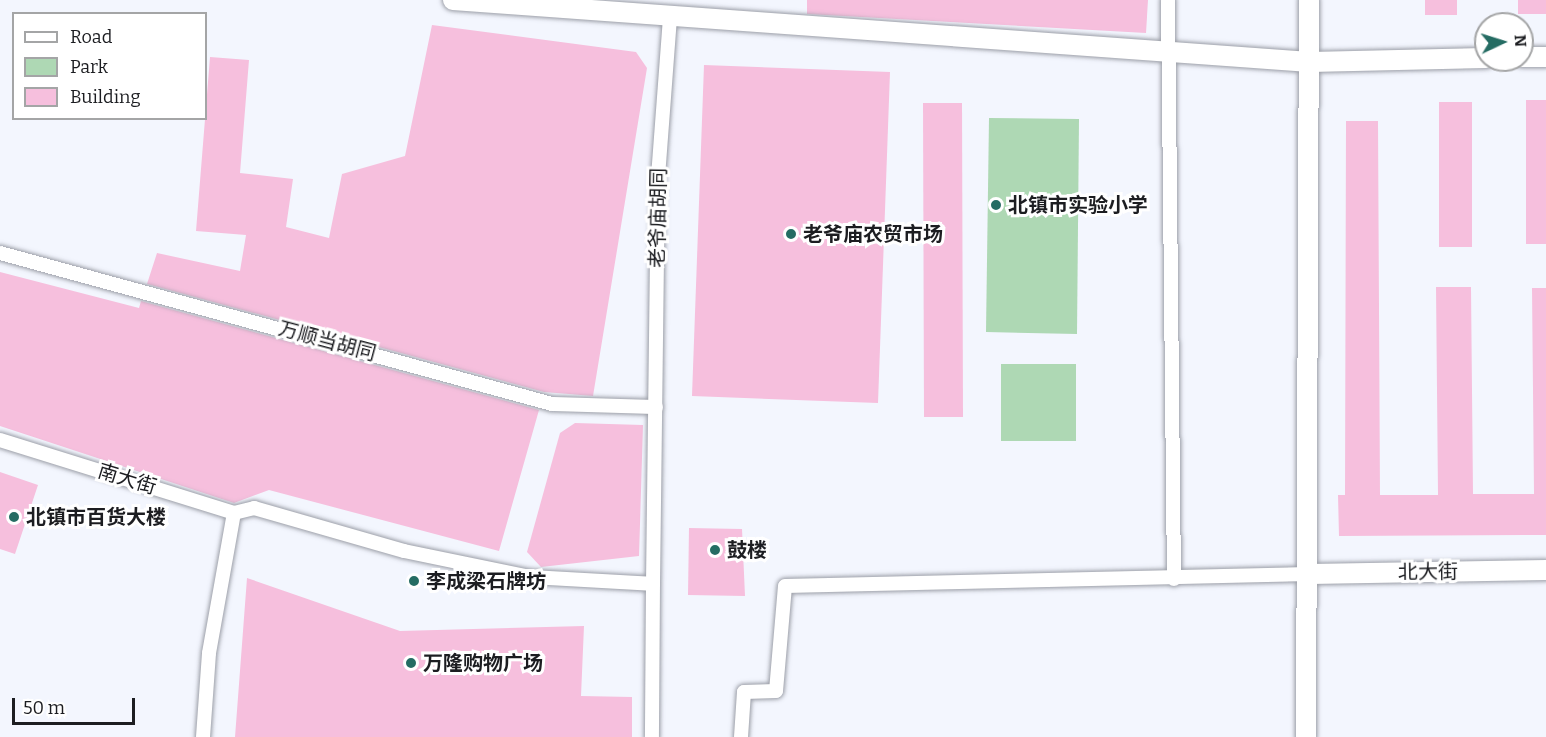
<!DOCTYPE html>
<meta charset="utf-8">
<style>
body{margin:0}
#map{position:relative;width:1546px;height:737px;overflow:hidden;background:#f3f6fe;font-family:Bitter,"Noto Sans SC",serif}
div>[style]{position:absolute}
.green>*{inset:0;background:#aed8b4}
.building>*{inset:0;background:#f6bfdd}
.roads{filter:drop-shadow(0 0 2px #9c9fa8) drop-shadow(0 0 2px #9c9fa8)}
.street>*{height:14px;margin:-7px;padding:0 7px;transform-origin:7px;border-radius:7px;background:#fff}
.secondary>*{height:20px;margin:-10px;padding:0 10px;transform-origin:10px;border-radius:10px;background:#fff}
.dots>*{width:16px;height:16px;translate:-50% -50%;box-sizing:border-box;border:3px solid #fff;border-radius:50%}
span{translate:-50% -50%;white-space:nowrap;text-align:center;line-height:1.15;-webkit-text-stroke:6px #fff;paint-order:stroke}
.poi-label{font-size:20px;color:#1c1d21;font-weight:700}
.left{translate:0 -50%;text-align:left}
.street-label{font-size:20px;color:#1c1d21}
.legend{position:absolute;left:12px;top:12px;width:195px;height:108px;box-sizing:border-box;background:#fff;border:2px solid #a4a5a6;margin:0;padding:8px 10px;list-style:none;font-size:18px;color:#1c1d21}
.legend li{display:flex;align-items:center;gap:12px;height:30px}
.legend b{width:30px;border:2px solid #a4a5a6}
.north{position:absolute;left:1474px;top:12px;width:60px;height:60px;box-sizing:border-box;background:#fff;border:2px solid #a4a5a6;border-radius:50%;rotate:86deg;font-size:16px;font-weight:700;line-height:24px;text-align:center;color:#1c1d21}
.north::after{content:'';display:block;margin:auto;width:21px;height:27px;background:#256c63;clip-path:polygon(50% 0,100% 100%,50% 72%,0 100%)}
.scale{position:absolute;left:12px;top:698px;width:123px;height:27px;box-sizing:border-box;border:3px solid #1c1d21;border-top:0;padding-left:8px;font-size:18px;line-height:21px;white-space:nowrap;color:#1c1d21;-webkit-text-stroke:4px #fff;paint-order:stroke}
</style>
<div id="map">
<div class="green">
<i style="clip-path:polygon(989px 118px,1079px 119px,1077px 334px,986px 332px)"></i>
<i style="clip-path:polygon(1001px 364px,1076px 364px,1076px 441px,1001px 441px)"></i>
</div>
<div class="building">
<i style="clip-path:polygon(807px 0,1148px 0,1146px 33px,807px 14px)"></i>
<i style="clip-path:polygon(1425px 0,1457px 0,1457px 15px,1425px 15px)"></i>
<i style="clip-path:polygon(1518px 0,1546px 0,1546px 14px,1518px 14px)"></i>
<i style="clip-path:polygon(432px 25px,636px 52px,647px 68px,593px 396px,544px 392px,147px 284px,157px 253px,240px 271px,246px 235px,196px 231px,210px 57px,249px 60px,240px 173px,293px 179px,286px 227px,329px 238px,342px 174px,405px 156px)"></i>
<i style="clip-path:polygon(704px 65px,890px 72px,878px 403px,692px 396px)"></i>
<i style="clip-path:polygon(1526px 100px,1546px 100px,1546px 244px,1526px 244px)"></i>
<i style="clip-path:polygon(1439px 102px,1472px 102px,1472px 247px,1439px 247px)"></i>
<i style="clip-path:polygon(923px 103px,962px 103px,963px 417px,924px 417px)"></i>
<i style="clip-path:polygon(1346px 121px,1378px 121px,1380px 495px,1438px 495px,1436px 287px,1471px 287px,1473px 494px,1534px 494px,1532px 288px,1546px 288px,1546px 535px,1339px 536px,1338px 495px,1345px 495px)"></i>
<i style="clip-path:polygon(0 272px,139px 308px,141px 301px,539px 410px,499px 551px,269px 490px,234px 503px,0 426px)"></i>
<i style="clip-path:polygon(575px 423px,643px 425px,639px 556px,541px 567px,527px 552px,560px 433px)"></i>
<i style="clip-path:polygon(0 472px,38px 485px,15px 554px,0 549px)"></i>
<i style="clip-path:polygon(689px 528px,742px 529px,745px 596px,688px 595px)"></i>
<i style="clip-path:polygon(247px 578px,400px 631px,584px 626px,581px 696px,632px 697px,632px 737px,235px 737px)"></i>
</div>
<div class="roads">
<div class="street">
<i style="left:1168px;top:0;width:579px;rotate:89.41deg"></i>
<i style="left:0;top:253px;width:572px;rotate:15.3deg"></i>
<i style="left:552px;top:404px;width:104px;rotate:1.7deg"></i>
<i style="left:0;top:440px;width:245px;rotate:17.3deg"></i>
<i style="left:234px;top:513px;width:21px;rotate:-14deg"></i>
<i style="left:254px;top:508px;width:156px;rotate:16deg"></i>
<i style="left:404px;top:551px;width:128px;rotate:11.7deg"></i>
<i style="left:529px;top:577px;width:124px;rotate:3.2deg"></i>
<i style="left:653px;top:584px;width:153px;rotate:90.4deg"></i>
<i style="left:653px;top:584px;width:407px;rotate:-89.3deg"></i>
<i style="left:658px;top:177px;width:161px;rotate:-85.7deg"></i>
<i style="left:203px;top:737px;width:84px;rotate:-85.9deg"></i>
<i style="left:209px;top:653px;width:142px;rotate:-79.9deg"></i>
<i style="left:741px;top:737px;width:45px;rotate:-86.2deg"></i>
<i style="left:744px;top:692px;width:32px;rotate:-2deg"></i>
<i style="left:776px;top:691px;width:105px;rotate:-85.1deg"></i>
<i style="left:785px;top:586px;width:525px;rotate:-1.31deg"></i>
</div>
<div class="secondary">
<i style="left:453px;top:0;width:859px;rotate:4.14deg"></i>
<i style="left:1310px;top:62px;width:176px;rotate:-1.3deg"></i>
<i style="left:1522px;top:57px;width:24px"></i>
<i style="left:1310px;top:574px;width:236px;rotate:-1deg"></i>
<i style="left:1306px;top:737px;width:737px;rotate:-89.77deg"></i>
</div>
</div>
<div class="dots">
<i style="left:996px;top:205px;background:#256c63"></i>
<i style="left:791px;top:234px;background:#256c63"></i>
<i style="left:14px;top:517px;background:#256c63"></i>
<i style="left:715px;top:550px;background:#256c63"></i>
<i style="left:414px;top:581px;background:#256c63"></i>
<i style="left:411px;top:663px;background:#256c63"></i>
</div>
<div class="poi-label">
<span class="left" style="left:1008px;top:205px">北镇市实验小学</span>
<span class="left" style="left:803px;top:234px">老爷庙农贸市场</span>
<span class="left" style="left:26px;top:517px">北镇市百货大楼</span>
<span class="left" style="left:727px;top:550px">鼓楼</span>
<span class="left" style="left:426px;top:581px">李成梁石牌坊</span>
<span class="left" style="left:423px;top:663px">万隆购物广场</span>
</div>
<div class="street-label">
<span style="left:658px;top:218px;rotate:-89deg">老爷庙胡同</span>
<span style="left:327px;top:341px;rotate:15deg">万顺当胡同</span>
<span style="left:127px;top:479px;rotate:17deg">南大街</span>
<span style="left:1428px;top:572px;rotate:-1deg">北大街</span>
</div>
<ul class="legend">
<li><b style="height:8px;background:#fff"></b>Road</li>
<li><b style="height:16px;background:#aed8b4"></b>Park</li>
<li><b style="height:16px;background:#f6bfdd"></b>Building</li>
</ul>
<div class="north">N</div>
<div class="scale">50 m</div>
</div>
